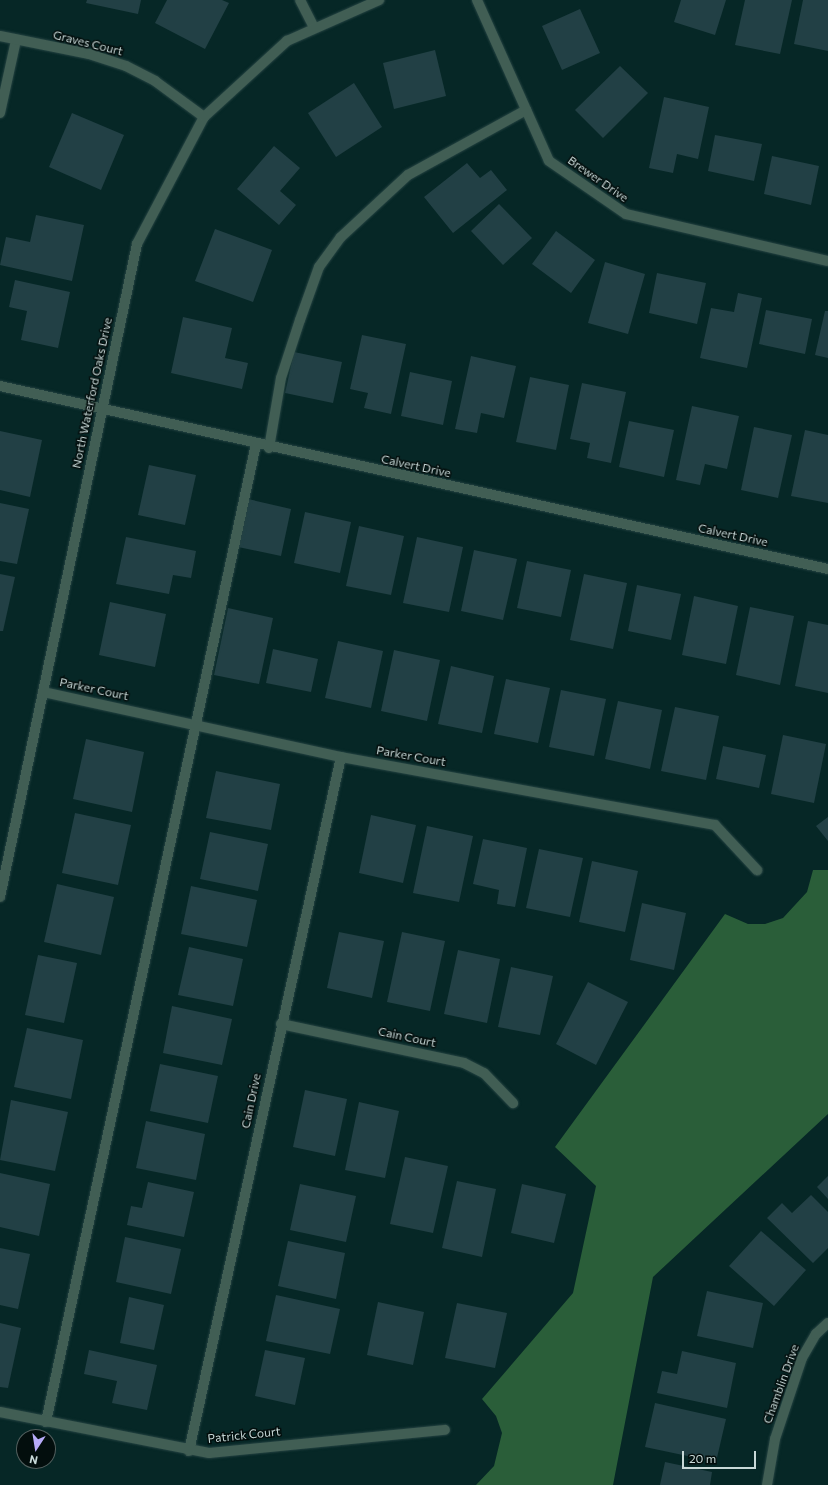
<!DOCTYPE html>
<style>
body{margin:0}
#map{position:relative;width:828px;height:1485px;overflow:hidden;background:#062726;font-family:Commissioner,sans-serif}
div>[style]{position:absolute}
.forest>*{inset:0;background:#2a5e39}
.building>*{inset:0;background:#224045}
.roads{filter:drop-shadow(0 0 1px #254342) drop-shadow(0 0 1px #254342)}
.service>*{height:10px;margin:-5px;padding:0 5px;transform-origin:5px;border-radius:5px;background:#415e54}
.minor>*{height:10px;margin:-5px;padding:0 5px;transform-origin:5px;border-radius:5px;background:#415e54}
.tertiary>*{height:10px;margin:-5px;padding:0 5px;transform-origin:5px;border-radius:5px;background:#415e54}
span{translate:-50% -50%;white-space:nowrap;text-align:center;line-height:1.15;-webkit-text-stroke:3px #030e0d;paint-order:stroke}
.street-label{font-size:12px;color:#c8d9d8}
.north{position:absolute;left:16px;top:1429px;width:40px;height:40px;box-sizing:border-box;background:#030e0d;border:1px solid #525f5e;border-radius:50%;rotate:192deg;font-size:11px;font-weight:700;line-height:16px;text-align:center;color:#c8d9d8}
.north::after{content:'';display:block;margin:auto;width:14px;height:18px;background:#b7abf8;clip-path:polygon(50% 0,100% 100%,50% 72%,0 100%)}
.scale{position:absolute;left:682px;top:1451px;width:74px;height:18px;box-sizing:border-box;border:2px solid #c8d9d8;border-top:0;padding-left:5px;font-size:12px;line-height:14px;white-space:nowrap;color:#c8d9d8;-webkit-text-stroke:3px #030e0d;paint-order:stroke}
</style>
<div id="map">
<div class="forest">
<i style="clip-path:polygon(813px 870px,828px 870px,828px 1114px,653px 1277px,613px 1485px,476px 1485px,494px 1466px,502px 1433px,496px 1416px,482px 1399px,573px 1293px,596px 1186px,555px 1147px,725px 914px,748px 924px,765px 924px,783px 918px,807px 892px)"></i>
</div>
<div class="building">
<i style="clip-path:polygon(87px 0,141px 0,138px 14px,86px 3px)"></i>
<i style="clip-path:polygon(167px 0,222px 0,229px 3px,205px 49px,155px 23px)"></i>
<i style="clip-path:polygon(681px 0,726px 0,715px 35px,674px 22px)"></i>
<i style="clip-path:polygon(745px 0,792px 0,780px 54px,735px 45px)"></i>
<i style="clip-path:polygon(803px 0,828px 0,828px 51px,794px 44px)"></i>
<i style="clip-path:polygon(580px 9px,600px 53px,562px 70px,542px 26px)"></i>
<i style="clip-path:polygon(435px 50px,446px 96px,394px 109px,383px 63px)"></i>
<i style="clip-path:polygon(620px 66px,648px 93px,603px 138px,575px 110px)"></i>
<i style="clip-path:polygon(354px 83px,382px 127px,336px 157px,308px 113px)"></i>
<i style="clip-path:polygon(664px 97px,709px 107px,698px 159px,677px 154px,673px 173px,649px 168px)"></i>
<i style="clip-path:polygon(72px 113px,124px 135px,101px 190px,49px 167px)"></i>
<i style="clip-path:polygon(715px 135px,762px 144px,754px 181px,708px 171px)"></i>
<i style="clip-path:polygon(274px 146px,300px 168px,280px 191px,296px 205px,279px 225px,237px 189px)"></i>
<i style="clip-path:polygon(772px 156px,819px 166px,811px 205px,764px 194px)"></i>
<i style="clip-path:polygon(467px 163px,480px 178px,491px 170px,507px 190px,453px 233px,424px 197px)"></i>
<i style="clip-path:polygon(499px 204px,532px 238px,503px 265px,471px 231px)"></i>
<i style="clip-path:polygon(36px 215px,84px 225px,72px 281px,0 265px,6px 237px,30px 242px)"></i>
<i style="clip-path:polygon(215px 229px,272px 250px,253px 302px,195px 281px)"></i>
<i style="clip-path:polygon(556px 231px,595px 260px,571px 293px,532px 264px)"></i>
<i style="clip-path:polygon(605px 262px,645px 274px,628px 334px,588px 323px)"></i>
<i style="clip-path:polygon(657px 273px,706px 283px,697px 324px,649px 313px)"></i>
<i style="clip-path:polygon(15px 280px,70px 292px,58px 348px,21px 340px,27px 311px,9px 307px)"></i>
<i style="clip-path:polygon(738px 293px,762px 298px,747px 368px,700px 358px,711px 308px,734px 312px)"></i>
<i style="clip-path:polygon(766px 310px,812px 319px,805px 354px,759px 344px)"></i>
<i style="clip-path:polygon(825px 311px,828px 311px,828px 358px,815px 355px)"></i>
<i style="clip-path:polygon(183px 317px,232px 328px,225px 358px,248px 363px,242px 389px,171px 373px)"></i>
<i style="clip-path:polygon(362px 335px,406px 344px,391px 414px,364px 408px,368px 393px,350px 389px)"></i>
<i style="clip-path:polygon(294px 352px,342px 362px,333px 403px,285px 393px)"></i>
<i style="clip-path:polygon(471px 356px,516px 366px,504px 418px,481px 413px,477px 433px,455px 429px)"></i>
<i style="clip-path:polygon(410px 372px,452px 381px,443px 425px,401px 416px)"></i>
<i style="clip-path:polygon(530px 377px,569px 385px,556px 450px,516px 442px)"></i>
<i style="clip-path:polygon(582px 383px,626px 392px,611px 463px,587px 458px,590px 443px,570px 439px)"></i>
<i style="clip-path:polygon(692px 406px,739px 416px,727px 469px,705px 464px,700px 485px,676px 480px)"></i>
<i style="clip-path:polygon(629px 421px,674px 430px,664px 477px,619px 467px)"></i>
<i style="clip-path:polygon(754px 427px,792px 435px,778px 498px,741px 490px)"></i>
<i style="clip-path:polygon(805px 430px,828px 435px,828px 503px,791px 496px)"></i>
<i style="clip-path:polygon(0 431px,42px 440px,30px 497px,0 490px)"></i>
<i style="clip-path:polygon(149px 465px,196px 475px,185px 525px,138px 515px)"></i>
<i style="clip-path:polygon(248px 499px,291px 509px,281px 556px,238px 547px)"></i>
<i style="clip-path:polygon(0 503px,29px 509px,17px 564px,0 561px)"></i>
<i style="clip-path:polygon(305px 512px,351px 522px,340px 573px,294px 563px)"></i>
<i style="clip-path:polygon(359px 526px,404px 536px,391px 595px,346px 586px)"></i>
<i style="clip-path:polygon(126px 537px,196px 551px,191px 578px,173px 575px,169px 594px,116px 584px)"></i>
<i style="clip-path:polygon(417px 537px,463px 547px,449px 612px,403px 603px)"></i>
<i style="clip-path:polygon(474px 550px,517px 559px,503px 620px,461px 611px)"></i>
<i style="clip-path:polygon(527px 561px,571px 570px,561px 617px,517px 608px)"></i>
<i style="clip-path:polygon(0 574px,15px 577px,3px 631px,0 631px)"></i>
<i style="clip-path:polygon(584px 574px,627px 583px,613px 649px,570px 640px)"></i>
<i style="clip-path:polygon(637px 585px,681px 594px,671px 640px,628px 631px)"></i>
<i style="clip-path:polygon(694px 596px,738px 606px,726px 664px,682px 655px)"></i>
<i style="clip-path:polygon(110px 602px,166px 614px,155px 667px,99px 655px)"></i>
<i style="clip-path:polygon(750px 607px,794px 616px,780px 685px,736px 675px)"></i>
<i style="clip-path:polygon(228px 608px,273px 618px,259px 684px,214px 675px)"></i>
<i style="clip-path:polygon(808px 621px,828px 625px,828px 693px,795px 686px)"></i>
<i style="clip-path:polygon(338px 641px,383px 651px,371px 708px,325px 698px)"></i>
<i style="clip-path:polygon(273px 649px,318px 659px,311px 692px,266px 683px)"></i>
<i style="clip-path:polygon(394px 650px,440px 660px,427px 721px,381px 711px)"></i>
<i style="clip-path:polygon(451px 666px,494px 676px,482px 733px,438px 724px)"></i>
<i style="clip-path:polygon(506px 679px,550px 688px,538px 743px,494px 734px)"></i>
<i style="clip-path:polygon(561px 690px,606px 699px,594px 756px,549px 747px)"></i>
<i style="clip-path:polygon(618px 701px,662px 710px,650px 769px,605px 759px)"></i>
<i style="clip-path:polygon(675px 707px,719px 716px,706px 780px,661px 771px)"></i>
<i style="clip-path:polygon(783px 735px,826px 744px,814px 803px,771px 794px)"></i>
<i style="clip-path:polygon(86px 739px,144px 752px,132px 812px,73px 799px)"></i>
<i style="clip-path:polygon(723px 746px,766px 755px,759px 788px,716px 779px)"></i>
<i style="clip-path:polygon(216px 771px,280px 784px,271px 830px,206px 818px)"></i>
<i style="clip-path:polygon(75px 813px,131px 825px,118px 885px,62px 873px)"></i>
<i style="clip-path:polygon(371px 815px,416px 825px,403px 883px,359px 873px)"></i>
<i style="clip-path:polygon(828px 817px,828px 841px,816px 826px)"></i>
<i style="clip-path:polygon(427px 826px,473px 836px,459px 902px,413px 893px)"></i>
<i style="clip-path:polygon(210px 832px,268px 844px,258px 891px,200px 879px)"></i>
<i style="clip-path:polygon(483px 839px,527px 848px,515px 907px,497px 904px,499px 890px,473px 884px)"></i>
<i style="clip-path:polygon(539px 849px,583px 858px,570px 917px,526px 908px)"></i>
<i style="clip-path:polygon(592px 861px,638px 871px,625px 932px,579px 922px)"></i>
<i style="clip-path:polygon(57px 884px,114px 897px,101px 955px,44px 942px)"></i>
<i style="clip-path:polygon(191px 886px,257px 900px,247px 947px,181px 934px)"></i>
<i style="clip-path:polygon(642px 903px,686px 913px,674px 970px,630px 960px)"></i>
<i style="clip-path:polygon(339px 932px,384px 941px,372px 998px,327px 988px)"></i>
<i style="clip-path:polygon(402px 932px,445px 941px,430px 1011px,387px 1002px)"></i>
<i style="clip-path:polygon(189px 947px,243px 959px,233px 1006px,178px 995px)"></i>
<i style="clip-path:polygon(458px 950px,500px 959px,487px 1023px,444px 1014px)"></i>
<i style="clip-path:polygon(38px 955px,77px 963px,64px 1023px,25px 1015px)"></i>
<i style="clip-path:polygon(511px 967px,553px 976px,540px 1035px,498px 1027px)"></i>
<i style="clip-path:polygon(588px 982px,628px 1002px,596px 1065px,556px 1044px)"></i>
<i style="clip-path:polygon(172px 1006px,232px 1019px,222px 1065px,163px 1053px)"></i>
<i style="clip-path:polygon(27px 1028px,83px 1040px,71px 1099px,14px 1087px)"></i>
<i style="clip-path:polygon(160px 1064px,218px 1076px,208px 1123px,150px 1111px)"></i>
<i style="clip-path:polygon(305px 1090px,347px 1099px,335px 1156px,293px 1147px)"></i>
<i style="clip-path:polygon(11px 1100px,68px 1112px,55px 1171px,0 1160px)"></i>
<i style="clip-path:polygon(359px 1102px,399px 1111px,385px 1178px,345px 1170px)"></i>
<i style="clip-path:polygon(146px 1121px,205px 1134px,196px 1180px,136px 1168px)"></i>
<i style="clip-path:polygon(405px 1157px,448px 1166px,433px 1233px,390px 1224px)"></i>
<i style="clip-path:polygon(0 1173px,50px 1184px,39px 1236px,0 1227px)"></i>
<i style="clip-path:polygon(828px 1176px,828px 1199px,817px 1187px)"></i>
<i style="clip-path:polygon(457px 1181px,496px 1189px,482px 1257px,442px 1248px)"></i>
<i style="clip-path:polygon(148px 1182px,194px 1192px,184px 1237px,127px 1225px,131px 1206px,142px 1208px)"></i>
<i style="clip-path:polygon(300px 1184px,356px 1196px,346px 1242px,290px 1230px)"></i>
<i style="clip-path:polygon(522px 1184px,566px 1194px,554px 1243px,511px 1233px)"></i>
<i style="clip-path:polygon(811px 1195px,828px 1212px,828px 1248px,813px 1263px,767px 1218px,782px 1203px,792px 1213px)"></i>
<i style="clip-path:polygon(761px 1231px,806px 1270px,774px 1306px,729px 1266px)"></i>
<i style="clip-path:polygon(125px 1237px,181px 1249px,171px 1294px,116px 1282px)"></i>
<i style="clip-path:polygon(288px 1241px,345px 1253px,336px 1299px,278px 1286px)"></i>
<i style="clip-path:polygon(0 1248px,30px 1254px,18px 1309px,0 1305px)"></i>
<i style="clip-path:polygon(707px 1291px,763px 1303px,753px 1348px,697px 1336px)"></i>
<i style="clip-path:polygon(276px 1295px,340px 1309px,330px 1354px,266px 1341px)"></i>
<i style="clip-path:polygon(129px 1297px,164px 1305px,154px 1350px,120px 1343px)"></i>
<i style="clip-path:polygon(378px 1302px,424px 1312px,413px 1365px,367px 1355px)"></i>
<i style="clip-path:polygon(457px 1303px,507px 1313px,495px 1368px,445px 1358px)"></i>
<i style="clip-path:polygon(0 1323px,21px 1328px,8px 1388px,0 1387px)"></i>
<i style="clip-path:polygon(89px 1350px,157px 1365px,147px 1410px,112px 1403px,117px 1381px,84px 1374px)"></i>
<i style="clip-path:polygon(265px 1350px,305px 1358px,295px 1405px,255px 1396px)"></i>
<i style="clip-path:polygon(682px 1351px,736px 1363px,727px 1408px,657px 1393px,662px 1371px,677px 1374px)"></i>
<i style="clip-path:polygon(655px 1403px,726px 1419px,716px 1462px,645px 1447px)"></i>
<i style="clip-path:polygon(665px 1462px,712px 1472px,710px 1485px,660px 1485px)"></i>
</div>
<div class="roads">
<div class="service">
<i style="left:300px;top:0;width:30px;rotate:63deg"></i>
<i style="left:0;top:113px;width:75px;rotate:-77.6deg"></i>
<i style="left:269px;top:448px;width:71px;rotate:-80.3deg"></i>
<i style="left:281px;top:378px;width:61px;rotate:-71.9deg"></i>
<i style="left:300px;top:320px;width:56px;rotate:-70.3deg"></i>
<i style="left:319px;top:267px;width:37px;rotate:-54deg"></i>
<i style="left:341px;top:237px;width:91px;rotate:-42.8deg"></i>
<i style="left:408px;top:175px;width:135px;rotate:-28.8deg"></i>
<i style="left:46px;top:1422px;width:1000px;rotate:-77.88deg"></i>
</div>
<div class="minor">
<i style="left:477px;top:0;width:176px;rotate:65.9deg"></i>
<i style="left:549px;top:161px;width:93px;rotate:34.5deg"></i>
<i style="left:626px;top:214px;width:207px;rotate:13.1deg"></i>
<i style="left:0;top:36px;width:91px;rotate:11.4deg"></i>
<i style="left:89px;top:54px;width:39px;rotate:18deg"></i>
<i style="left:126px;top:66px;width:33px;rotate:27deg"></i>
<i style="left:155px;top:81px;width:61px;rotate:36.3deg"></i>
<i style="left:0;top:386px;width:848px;rotate:12.46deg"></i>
<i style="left:43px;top:692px;width:305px;rotate:12.3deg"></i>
<i style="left:341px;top:757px;width:380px;rotate:10.3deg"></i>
<i style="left:715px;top:825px;width:62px;rotate:47deg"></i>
<i style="left:281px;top:1024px;width:187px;rotate:12deg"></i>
<i style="left:464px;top:1063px;width:22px;rotate:27deg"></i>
<i style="left:484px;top:1073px;width:42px;rotate:46deg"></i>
<i style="left:0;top:1412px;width:213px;rotate:11.1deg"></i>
<i style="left:209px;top:1453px;width:237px;rotate:-5.6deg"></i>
<i style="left:189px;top:1451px;width:710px;rotate:-77.65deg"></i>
<i style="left:767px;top:1485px;width:47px;rotate:-80.1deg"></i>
<i style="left:775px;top:1439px;width:85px;rotate:-71.6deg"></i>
<i style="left:802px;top:1358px;width:28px;rotate:-60deg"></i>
<i style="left:816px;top:1334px;width:16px;rotate:-43deg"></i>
</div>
<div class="tertiary">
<i style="left:0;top:897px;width:667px;rotate:-78.15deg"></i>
<i style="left:137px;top:244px;width:144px;rotate:-62.2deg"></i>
<i style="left:204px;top:117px;width:113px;rotate:-42.5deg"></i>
<i style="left:287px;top:41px;width:101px;rotate:-24deg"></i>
</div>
</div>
<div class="street-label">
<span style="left:88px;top:43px;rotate:14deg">Graves Court</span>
<span style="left:598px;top:179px;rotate:35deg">Brewer Drive</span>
<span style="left:92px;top:393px;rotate:-78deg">North Waterford Oaks Drive</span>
<span style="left:416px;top:466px;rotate:12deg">Calvert Drive</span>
<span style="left:733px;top:535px;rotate:12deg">Calvert Drive</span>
<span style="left:94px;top:689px;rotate:12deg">Parker Court</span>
<span style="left:411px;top:756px;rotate:10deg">Parker Court</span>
<span style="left:407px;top:1037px;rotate:12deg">Cain Court</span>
<span style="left:251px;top:1101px;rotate:-78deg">Cain Drive</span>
<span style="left:781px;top:1384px;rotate:-70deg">Chamblin Drive</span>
<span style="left:244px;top:1435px;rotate:-6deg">Patrick Court</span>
</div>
<div class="north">N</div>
<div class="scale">20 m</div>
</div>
